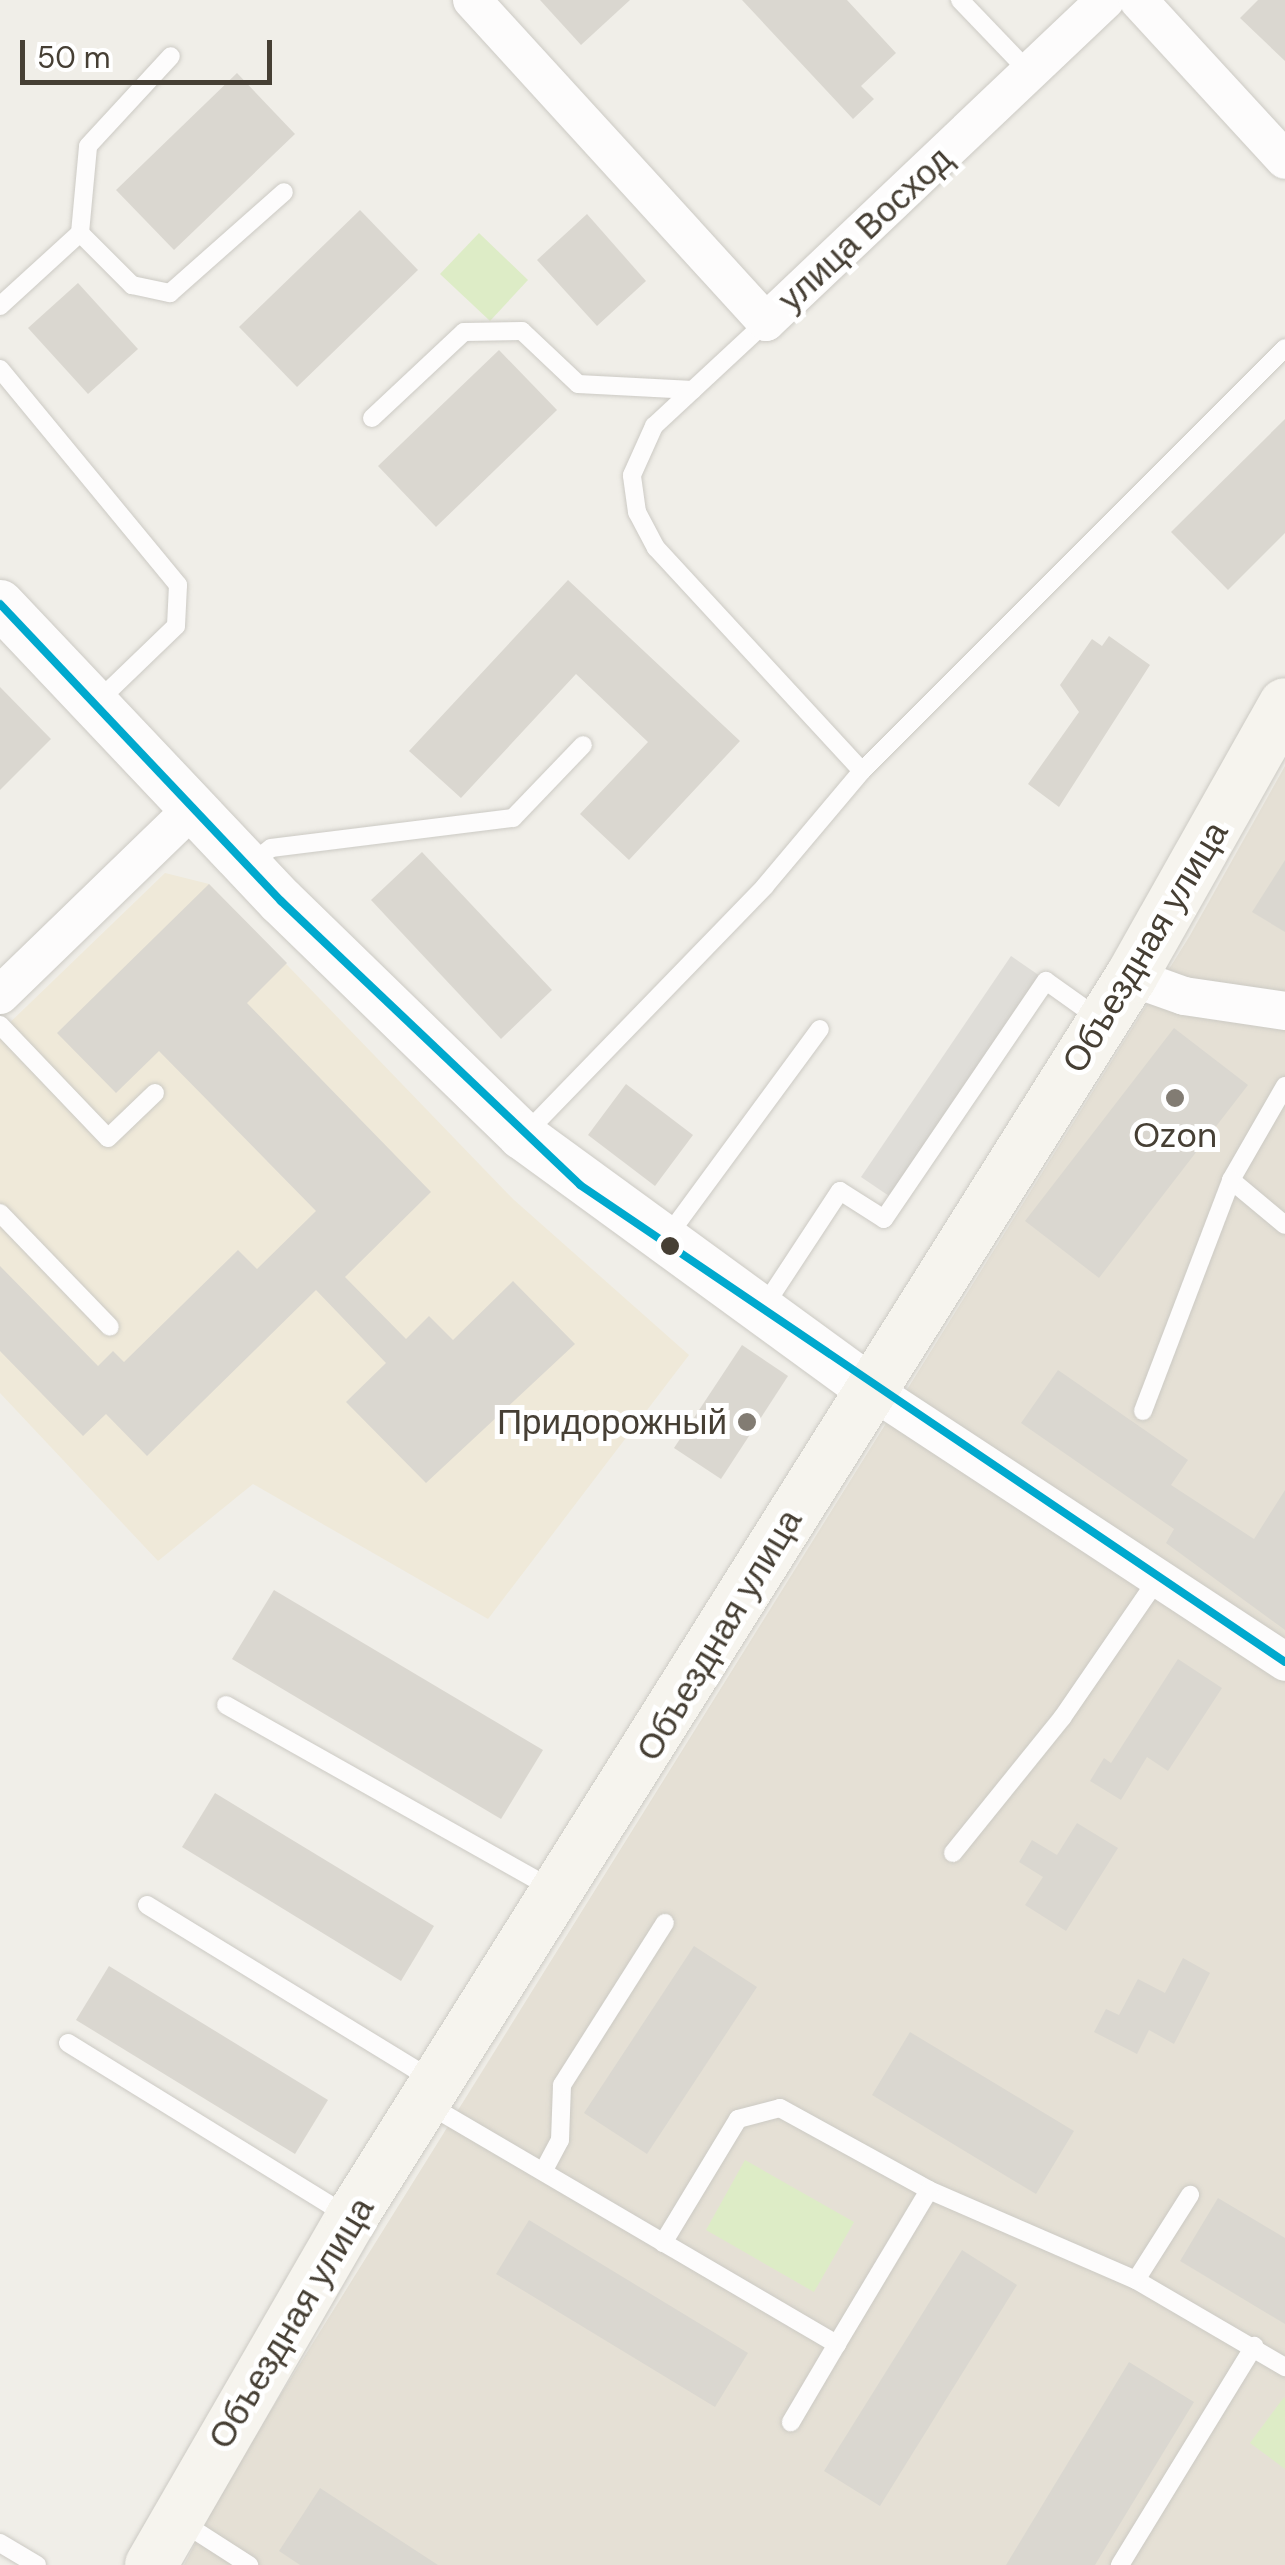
<!DOCTYPE html>
<meta charset="utf-8">
<style>
body{margin:0}
#map{position:relative;width:1285px;height:2565px;overflow:hidden;background:#f0eee8;font-family:"DM Sans",sans-serif}
div>[style]{position:absolute}
.residential>*{inset:0;background:#e5e0d5}
.education>*{inset:0;background:#efe9d9}
.green>*{inset:0;background:#ddecc6}
.parking>*{inset:0;background:#dfddd8}
.building>*{inset:0;background:#dad7d0}
.roads{filter:drop-shadow(0 0 2px #cccac4) drop-shadow(0 0 2px #cccac4)}
.service>*{height:18px;margin:-9px;padding:0 9px;transform-origin:9px;border-radius:9px;background:#fdfcfc}
.minor>*{height:38px;margin:-19px;padding:0 19px;transform-origin:19px;border-radius:19px;background:#fdfcfc}
.tertiary>*{height:48px;margin:-24px;padding:0 24px;transform-origin:24px;border-radius:24px;background:#fdfcfc}
.secondary>*{height:52px;margin:-26px;padding:0 26px;transform-origin:26px;border-radius:26px;background:#f6f4ee}
.bus-1>*{height:8px;margin:-4px;padding:0 4px;transform-origin:4px;border-radius:4px;background:#00a9ce}
.dots>*{width:28px;height:28px;translate:-50% -50%;box-sizing:border-box;border:5px solid #fff;border-radius:50%}
span{translate:-50% -50%;white-space:nowrap;text-align:center;line-height:1.15;-webkit-text-stroke:10px #fff;paint-order:stroke}
.street-label{font-size:35px;color:#463f34}
.poi-label{font-size:35px;color:#463f34}
.right{translate:-100% -50%;text-align:right}
.scale{position:absolute;left:20px;top:40px;width:252px;height:45px;box-sizing:border-box;border:5px solid #463f34;border-top:0;padding-left:12px;font-size:30px;line-height:35px;white-space:nowrap;color:#463f34;-webkit-text-stroke:8px #fff;paint-order:stroke}
</style>
<div id="map">
<div class="residential">
<i style="clip-path:polygon(1285px 766px,1285px 2565px,184px 2565px,230px 2476px,1189px 937px)"></i>
</div>
<div class="education">
<i style="clip-path:polygon(165px 873px,209px 884px,513px 1199px,689px 1355px,488px 1619px,253px 1484px,158px 1561px,0 1393px,0 1032px)"></i>
</div>
<div class="green">
<i style="clip-path:polygon(479px 233px,528px 280px,490px 321px,440px 274px)"></i>
<i style="clip-path:polygon(745px 2160px,854px 2222px,814px 2292px,706px 2230px)"></i>
<i style="clip-path:polygon(1284px 2397px,1285px 2398px,1285px 2469px,1250px 2443px)"></i>
</div>
<div class="parking">
<i style="clip-path:polygon(1011px 956px,1043px 978px,892px 1198px,861px 1177px)"></i>
</div>
<div class="building">
<i style="clip-path:polygon(540px 0,630px 0,581px 45px)"></i>
<i style="clip-path:polygon(742px 0,847px 0,896px 53px,861px 86px,874px 99px,853px 119px)"></i>
<i style="clip-path:polygon(1258px 0,1285px 0,1285px 61px,1240px 18px)"></i>
<i style="clip-path:polygon(237px 73px,295px 134px,174px 250px,116px 190px)"></i>
<i style="clip-path:polygon(360px 210px,418px 270px,297px 387px,239px 327px)"></i>
<i style="clip-path:polygon(587px 214px,646px 281px,597px 326px,537px 260px)"></i>
<i style="clip-path:polygon(78px 283px,138px 349px,88px 394px,28px 328px)"></i>
<i style="clip-path:polygon(499px 350px,557px 410px,436px 527px,378px 466px)"></i>
<i style="clip-path:polygon(1285px 419px,1285px 533px,1228px 590px,1171px 532px)"></i>
<i style="clip-path:polygon(568px 580px,740px 741px,629px 860px,580px 814px,648px 742px,576px 674px,461px 798px,409px 751px)"></i>
<i style="clip-path:polygon(1109px 636px,1150px 665px,1059px 807px,1028px 784px,1079px 712px,1060px 685px,1092px 639px,1102px 646px)"></i>
<i style="clip-path:polygon(0 687px,51px 739px,0 790px)"></i>
<i style="clip-path:polygon(422px 852px,552px 990px,501px 1039px,371px 900px)"></i>
<i style="clip-path:polygon(1285px 860px,1285px 932px,1252px 912px)"></i>
<i style="clip-path:polygon(209px 884px,287px 963px,247px 1003px,431px 1192px,345px 1277px,406px 1339px,429px 1316px,453px 1340px,513px 1281px,575px 1344px,426px 1483px,346px 1402px,386px 1363px,316px 1290px,147px 1456px,106px 1414px,83px 1436px,0 1351px,0 1266px,98px 1366px,113px 1351px,124px 1362px,238px 1250px,257px 1269px,316px 1211px,159px 1051px,116px 1093px,57px 1033px)"></i>
<i style="clip-path:polygon(1174px 1028px,1248px 1085px,1099px 1278px,1025px 1221px)"></i>
<i style="clip-path:polygon(626px 1084px,693px 1135px,655px 1186px,588px 1135px)"></i>
<i style="clip-path:polygon(742px 1345px,788px 1376px,721px 1479px,674px 1448px)"></i>
<i style="clip-path:polygon(1058px 1370px,1188px 1460px,1171px 1485px,1254px 1539px,1285px 1490px,1285px 1630px,1166px 1543px,1174px 1529px,1021px 1423px)"></i>
<i style="clip-path:polygon(274px 1590px,543px 1750px,501px 1819px,232px 1659px)"></i>
<i style="clip-path:polygon(1178px 1659px,1222px 1688px,1168px 1771px,1147px 1757px,1121px 1800px,1090px 1781px,1104px 1758px,1111px 1763px)"></i>
<i style="clip-path:polygon(215px 1793px,434px 1926px,401px 1981px,182px 1847px)"></i>
<i style="clip-path:polygon(1077px 1823px,1118px 1848px,1066px 1931px,1025px 1905px,1043px 1877px,1019px 1862px,1032px 1840px,1057px 1855px)"></i>
<i style="clip-path:polygon(694px 1946px,757px 1987px,647px 2154px,584px 2113px)"></i>
<i style="clip-path:polygon(1183px 1958px,1210px 1973px,1174px 2044px,1149px 2030px,1137px 2054px,1094px 2032px,1106px 2009px,1119px 2015px,1138px 1979px,1165px 1993px)"></i>
<i style="clip-path:polygon(109px 1966px,328px 2100px,295px 2154px,76px 2020px)"></i>
<i style="clip-path:polygon(910px 2032px,1074px 2131px,1036px 2194px,872px 2095px)"></i>
<i style="clip-path:polygon(1218px 2198px,1285px 2238px,1285px 2324px,1180px 2261px)"></i>
<i style="clip-path:polygon(529px 2220px,748px 2353px,715px 2407px,496px 2274px)"></i>
<i style="clip-path:polygon(962px 2250px,1017px 2285px,880px 2506px,824px 2471px)"></i>
<i style="clip-path:polygon(1129px 2362px,1194px 2402px,1095px 2565px,1006px 2565px)"></i>
<i style="clip-path:polygon(320px 2488px,438px 2565px,300px 2565px,279px 2551px)"></i>
</div>
<div class="roads">
<div class="service">
<i style="left:960px;top:0;width:101px;rotate:46.2deg"></i>
<i style="left:80px;top:233px;width:87px;rotate:-84.7deg"></i>
<i style="left:88px;top:146px;width:122px;rotate:-47.3deg"></i>
<i style="left:0;top:306px;width:108px;rotate:-42.4deg"></i>
<i style="left:80px;top:233px;width:74px;rotate:45deg"></i>
<i style="left:132px;top:285px;width:39px;rotate:12deg"></i>
<i style="left:170px;top:293px;width:152px;rotate:-41.5deg"></i>
<i style="left:0;top:369px;width:280px;rotate:50.5deg"></i>
<i style="left:178px;top:585px;width:41px;rotate:92.8deg"></i>
<i style="left:176px;top:626px;width:112px;rotate:136.1deg"></i>
<i style="left:372px;top:418px;width:126px;rotate:-43.1deg"></i>
<i style="left:464px;top:332px;width:58px;rotate:-1deg"></i>
<i style="left:522px;top:331px;width:77px;rotate:43.4deg"></i>
<i style="left:578px;top:384px;width:115px;rotate:3deg"></i>
<i style="left:862px;top:771px;width:598px;rotate:-45deg"></i>
<i style="left:248px;top:866px;width:29px;rotate:-38deg"></i>
<i style="left:271px;top:848px;width:244px;rotate:-7.1deg"></i>
<i style="left:513px;top:818px;width:101px;rotate:-46.2deg"></i>
<i style="left:0;top:1025px;width:156px;rotate:46.3deg"></i>
<i style="left:108px;top:1138px;width:65px;rotate:-43.8deg"></i>
<i style="left:1285px;top:1086px;width:108px;rotate:119.9deg"></i>
<i style="left:1231px;top:1180px;width:70px;rotate:39.8deg"></i>
<i style="left:525px;top:1134px;width:345px;rotate:-45.9deg"></i>
<i style="left:765px;top:886px;width:150px;rotate:-49.9deg"></i>
<i style="left:862px;top:771px;width:304px;rotate:-132.7deg"></i>
<i style="left:656px;top:548px;width:41px;rotate:-117.8deg"></i>
<i style="left:637px;top:512px;width:37px;rotate:-98deg"></i>
<i style="left:632px;top:475px;width:54px;rotate:-65.8deg"></i>
<i style="left:654px;top:426px;width:153px;rotate:-42.9deg"></i>
<i style="left:0;top:1213px;width:158px;rotate:46deg"></i>
<i style="left:667px;top:1237px;width:258px;rotate:-53.7deg"></i>
<i style="left:763px;top:1308px;width:140px;rotate:-56.7deg"></i>
<i style="left:840px;top:1191px;width:52px;rotate:32.5deg"></i>
<i style="left:884px;top:1219px;width:288px;rotate:-55.8deg"></i>
<i style="left:1046px;top:981px;width:64px;rotate:35.4deg"></i>
<i style="left:1143px;top:1411px;width:247px;rotate:-69.1deg"></i>
<i style="left:226px;top:1705px;width:373px;rotate:29.4deg"></i>
<i style="left:953px;top:1853px;width:174px;rotate:-51.1deg"></i>
<i style="left:1062px;top:1718px;width:171px;rotate:-55.5deg"></i>
<i style="left:147px;top:1905px;width:335px;rotate:31.5deg"></i>
<i style="left:68px;top:2043px;width:327px;rotate:31.7deg"></i>
<i style="left:429px;top:2105px;width:473px;rotate:30.4deg"></i>
<i style="left:837px;top:2344px;width:91px;rotate:120.5deg"></i>
<i style="left:544px;top:2170px;width:34px;rotate:-62deg"></i>
<i style="left:560px;top:2140px;width:55px;rotate:-87.9deg"></i>
<i style="left:562px;top:2085px;width:192px;rotate:-57.6deg"></i>
<i style="left:663px;top:2243px;width:145px;rotate:-58.8deg"></i>
<i style="left:738px;top:2119px;width:43px;rotate:-14.7deg"></i>
<i style="left:780px;top:2108px;width:170px;rotate:28.8deg"></i>
<i style="left:929px;top:2190px;width:226px;rotate:23.5deg"></i>
<i style="left:1136px;top:2280px;width:173px;rotate:30.3deg"></i>
<i style="left:1136px;top:2280px;width:101px;rotate:-57.6deg"></i>
<i style="left:837px;top:2344px;width:179px;rotate:-59.1deg"></i>
<i style="left:182px;top:2522px;width:80px;rotate:32.7deg"></i>
<i style="left:0;top:2543px;width:43px;rotate:30.7deg"></i>
<i style="left:1120px;top:2565px;width:257px;rotate:-58.5deg"></i>
</div>
<div class="minor">
<i style="left:472px;top:0;width:436px;rotate:47.6deg"></i>
<i style="left:766px;top:322px;width:468px;rotate:-43.5deg"></i>
<i style="left:1138px;top:0;width:217px;rotate:47.4deg"></i>
<i style="left:1131px;top:977px;width:56px;rotate:19.7deg"></i>
<i style="left:1184px;top:996px;width:102px;rotate:8.4deg"></i>
<i style="left:0;top:995px;width:269px;rotate:-44.1deg"></i>
<i style="left:870px;top:1389px;width:497px;rotate:33.3deg"></i>
</div>
<div class="tertiary">
<i style="left:0;top:604px;width:409px;rotate:46.6deg"></i>
<i style="left:281px;top:901px;width:337px;rotate:44.2deg"></i>
<i style="left:523px;top:1136px;width:429px;rotate:36.1deg"></i>
</div>
<div class="secondary">
<i style="left:151px;top:2565px;width:401px;rotate:-60deg"></i>
<i style="left:351px;top:2218px;width:1466px;rotate:-57.85deg"></i>
<i style="left:1131px;top:977px;width:313px;rotate:-60.6deg"></i>
</div>
</div>
<div class="bus-1">
<i style="left:0;top:604px;width:409px;rotate:46.6deg"></i>
<i style="left:281px;top:901px;width:412px;rotate:43.5deg"></i>
<i style="left:580px;top:1185px;width:851px;rotate:34.08deg"></i>
</div>
<div class="dots">
<i style="left:1175px;top:1098px;background:#827c73"></i>
<i style="left:670px;top:1246px;background:#463f34"></i>
<i style="left:747px;top:1422px;background:#827c73"></i>
</div>
<div class="street-label">
<span style="left:865px;top:229px;rotate:-43deg">улица Восход</span>
<span style="left:1145px;top:947px;rotate:-59deg">Объездная улица</span>
<span style="left:719px;top:1635px;rotate:-59deg">Объездная улица</span>
<span style="left:291px;top:2323px;rotate:-59deg">Объездная улица</span>
</div>
<div class="poi-label">
<span style="left:1175px;top:1135px">Ozon</span>
<span class="right" style="left:727px;top:1422px">Придорожный</span>
</div>
<div class="scale">50 m</div>
</div>
